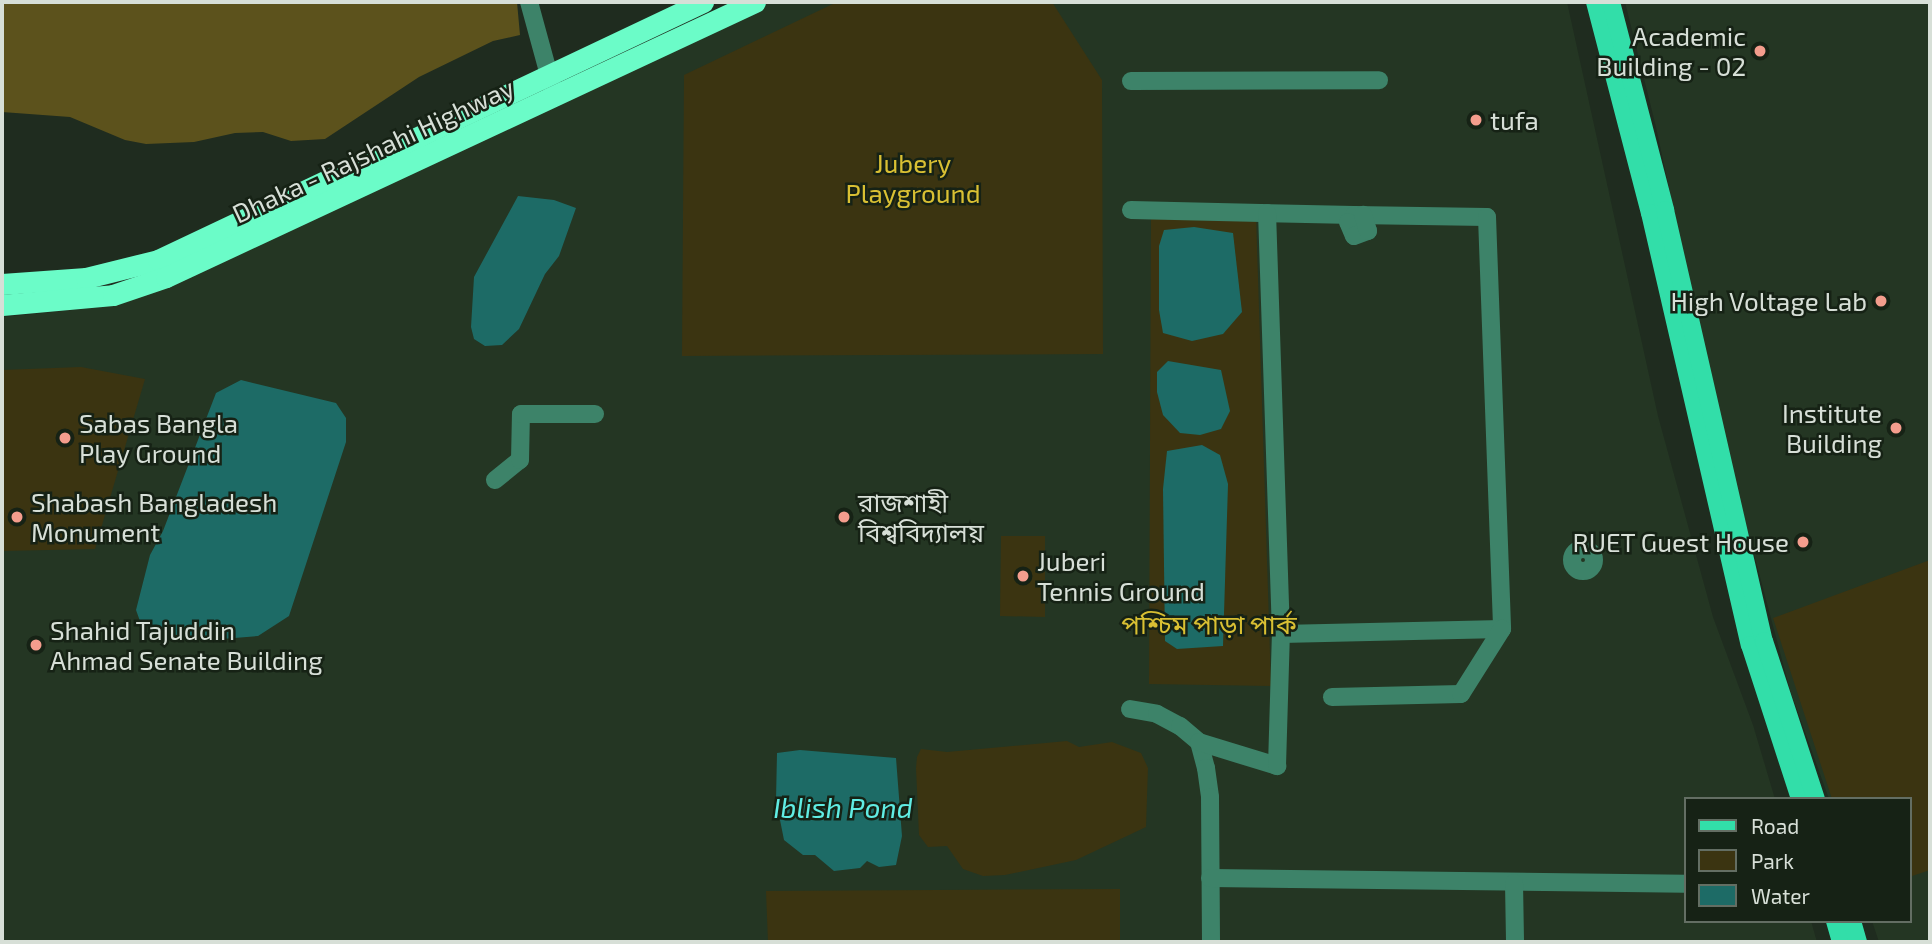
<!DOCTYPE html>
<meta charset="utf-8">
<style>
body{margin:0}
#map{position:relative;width:1932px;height:944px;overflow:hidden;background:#1f2c1f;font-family:"Exo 2","Noto Sans Bengali",sans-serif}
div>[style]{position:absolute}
.built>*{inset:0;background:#243623}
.green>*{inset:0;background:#3b3411}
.forest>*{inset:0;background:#5c521c}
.water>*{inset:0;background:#1d6b66}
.minor>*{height:18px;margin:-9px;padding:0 9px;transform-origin:9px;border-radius:9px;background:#3d8369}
.minor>.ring{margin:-9px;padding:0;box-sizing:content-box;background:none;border:18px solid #3d8369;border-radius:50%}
.major>*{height:18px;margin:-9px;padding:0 9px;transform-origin:9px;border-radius:9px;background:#32dea9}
.highway>*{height:21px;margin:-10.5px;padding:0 10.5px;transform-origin:10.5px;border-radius:10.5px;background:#6bfcc8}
.dots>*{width:19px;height:19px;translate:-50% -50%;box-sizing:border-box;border:4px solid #162215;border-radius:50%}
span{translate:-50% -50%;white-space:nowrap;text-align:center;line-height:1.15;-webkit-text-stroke:5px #162215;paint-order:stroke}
.poi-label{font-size:26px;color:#d7dfd7}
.right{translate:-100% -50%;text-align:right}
.left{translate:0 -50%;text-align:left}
.street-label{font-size:26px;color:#d7dfd7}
.park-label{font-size:26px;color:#d9c033}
.water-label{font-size:28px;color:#60ede4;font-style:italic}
.frame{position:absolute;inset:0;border:4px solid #d7dfd7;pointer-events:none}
.legend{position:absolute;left:1684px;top:797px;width:228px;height:126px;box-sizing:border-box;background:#162215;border:2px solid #636e63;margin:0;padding:9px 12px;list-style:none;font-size:21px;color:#d7dfd7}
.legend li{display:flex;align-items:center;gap:14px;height:35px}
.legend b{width:35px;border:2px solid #636e63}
</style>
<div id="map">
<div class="built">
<i style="clip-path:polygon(762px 2px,1567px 2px,1658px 416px,1713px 617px,1753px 725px,1775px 799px,1685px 799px,1685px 921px,1811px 921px,1817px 942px,2px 942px,2px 317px,113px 306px)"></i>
<i style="clip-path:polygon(1625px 2px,1930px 2px,1930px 942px,1879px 942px,1872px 921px,1909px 921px,1909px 799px,1829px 799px,1790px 690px,1719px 422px,1656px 127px)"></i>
</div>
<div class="green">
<i style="clip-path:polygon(837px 2px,1052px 2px,1102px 80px,1103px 354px,682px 356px,684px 75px)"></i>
<i style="clip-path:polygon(1151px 214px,1256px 215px,1271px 686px,1149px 684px)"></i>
<i style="clip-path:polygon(81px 367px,145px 379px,95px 549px,2px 551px,2px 370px)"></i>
<i style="clip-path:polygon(1001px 536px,1045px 536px,1045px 617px,1000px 616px)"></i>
<i style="clip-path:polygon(1930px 560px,1930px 870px,1909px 877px,1909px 799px,1832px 799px,1773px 618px)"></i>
<i style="clip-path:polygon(1067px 741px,1079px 747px,1112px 742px,1141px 753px,1148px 768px,1146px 827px,1076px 860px,1005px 875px,983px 876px,963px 869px,947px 846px,928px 847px,919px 835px,916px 768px,917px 757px,921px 749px,947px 752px)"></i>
<i style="clip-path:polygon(1120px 889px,1120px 942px,768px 942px,766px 891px)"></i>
</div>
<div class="forest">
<i style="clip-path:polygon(2px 2px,517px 2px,520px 35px,493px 41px,419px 77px,325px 139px,291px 141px,263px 132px,235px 133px,194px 142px,146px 144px,125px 140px,70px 117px,2px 112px)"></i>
</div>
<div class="water">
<i style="clip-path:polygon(518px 196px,554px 200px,576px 208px,559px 256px,545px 274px,519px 329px,502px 345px,485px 346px,474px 339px,471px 327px,474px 277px)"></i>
<i style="clip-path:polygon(1194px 227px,1233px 233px,1242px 312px,1223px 334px,1192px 341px,1163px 333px,1159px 310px,1159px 246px,1164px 230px)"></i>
<i style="clip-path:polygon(1168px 361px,1221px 370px,1230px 411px,1221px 429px,1200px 435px,1180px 433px,1163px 415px,1157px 392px,1157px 372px)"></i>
<i style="clip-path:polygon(241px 380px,336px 403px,346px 418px,346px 442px,289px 616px,258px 636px,222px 639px,167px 634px,141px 624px,136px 610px,150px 555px,163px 531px,216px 393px)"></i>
<i style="clip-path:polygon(1202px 445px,1220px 455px,1228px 484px,1223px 646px,1177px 649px,1165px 641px,1163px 489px,1167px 451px)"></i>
<i style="clip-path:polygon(800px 750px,896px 758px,902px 836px,896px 865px,879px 867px,867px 861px,860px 868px,834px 871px,815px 855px,803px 855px,784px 840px,776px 800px,777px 753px)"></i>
</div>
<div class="minor">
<i style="left:529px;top:2px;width:87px;rotate:74.7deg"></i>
<i style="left:1131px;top:81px;width:248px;rotate:-0.2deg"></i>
<i style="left:1131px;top:210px;width:223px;rotate:1.3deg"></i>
<i style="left:1354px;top:215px;width:133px;rotate:0.9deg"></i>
<i style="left:1487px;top:217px;width:412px;rotate:87.9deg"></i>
<i style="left:1502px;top:629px;width:221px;rotate:178.7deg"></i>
<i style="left:1281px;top:634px;width:421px;rotate:-91.9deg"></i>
<i style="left:1354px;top:215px;width:9px;rotate:131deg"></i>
<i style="left:1348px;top:222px;width:15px;rotate:67deg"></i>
<i style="left:1354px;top:236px;width:15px;rotate:-20deg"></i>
<i style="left:1368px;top:231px;width:17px;rotate:-107deg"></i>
<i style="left:495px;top:480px;width:32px;rotate:-39deg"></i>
<i style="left:520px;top:460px;width:46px;rotate:-88.8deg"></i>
<i style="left:521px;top:414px;width:74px"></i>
<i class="ring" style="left:1572px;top:549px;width:4px;height:4px"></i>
<i style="left:1332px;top:697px;width:129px;rotate:-1.3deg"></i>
<i style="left:1461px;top:694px;width:77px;rotate:-57.8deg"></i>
<i style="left:1130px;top:709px;width:27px;rotate:10deg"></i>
<i style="left:1157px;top:714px;width:26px;rotate:28deg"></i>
<i style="left:1180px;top:726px;width:25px;rotate:40deg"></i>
<i style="left:1199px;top:742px;width:27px;rotate:75deg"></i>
<i style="left:1206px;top:768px;width:29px;rotate:82deg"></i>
<i style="left:1210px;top:797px;width:145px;rotate:89.6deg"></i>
<i style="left:1199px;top:742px;width:82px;rotate:17.1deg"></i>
<i style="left:1277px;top:766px;width:132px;rotate:-88.3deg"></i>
<i style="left:1210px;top:878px;width:475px;rotate:0.7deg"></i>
<i style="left:1514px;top:883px;width:59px;rotate:89deg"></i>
</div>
<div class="major">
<i style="left:1595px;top:2px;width:218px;rotate:75.4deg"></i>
<i style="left:1650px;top:213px;width:443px;rotate:77deg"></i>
<i style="left:1750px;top:645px;width:162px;rotate:72deg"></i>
<i style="left:1611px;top:2px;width:215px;rotate:75.4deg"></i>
<i style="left:1665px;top:210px;width:442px;rotate:77.1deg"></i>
<i style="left:1764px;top:641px;width:166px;rotate:71.8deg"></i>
<i style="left:1835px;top:921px;width:22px;rotate:74deg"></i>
<i style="left:1852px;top:921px;width:22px;rotate:74deg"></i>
</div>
<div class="highway">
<i style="left:2px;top:284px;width:84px;rotate:-4.1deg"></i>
<i style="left:86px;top:278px;width:74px;rotate:-14deg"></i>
<i style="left:158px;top:260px;width:603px;rotate:-25.33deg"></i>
<i style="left:2px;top:305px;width:111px;rotate:-5.1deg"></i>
<i style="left:113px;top:295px;width:56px;rotate:-18.8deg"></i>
<i style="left:166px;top:277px;width:650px;rotate:-25.03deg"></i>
</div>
<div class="dots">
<i style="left:1760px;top:51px;background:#f49d8d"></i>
<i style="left:1476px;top:120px;background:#f49d8d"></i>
<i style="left:1881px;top:301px;background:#f49d8d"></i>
<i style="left:1896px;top:428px;background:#f49d8d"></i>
<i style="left:65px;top:438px;background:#f49d8d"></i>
<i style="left:17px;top:517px;background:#f49d8d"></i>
<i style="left:844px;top:517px;background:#f49d8d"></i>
<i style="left:1803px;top:542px;background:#f49d8d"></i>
<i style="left:1023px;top:576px;background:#f49d8d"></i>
<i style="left:36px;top:645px;background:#f49d8d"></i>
</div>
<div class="poi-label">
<span class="right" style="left:1746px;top:51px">Academic<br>Building - 02</span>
<span class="left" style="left:1490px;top:120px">tufa</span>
<span class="right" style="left:1867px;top:301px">High Voltage Lab</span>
<span class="right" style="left:1882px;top:428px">Institute<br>Building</span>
<span class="left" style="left:79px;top:438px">Sabas Bangla<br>Play Ground</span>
<span class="left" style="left:31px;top:517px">Shabash Bangladesh<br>Monument</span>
<span class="left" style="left:858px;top:517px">রাজশাহী<br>বিশ্ববিদ্যালয়</span>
<span class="right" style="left:1789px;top:542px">RUET Guest House</span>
<span class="left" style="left:1037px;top:576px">Juberi<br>Tennis Ground</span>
<span class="left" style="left:50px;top:645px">Shahid Tajuddin<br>Ahmad Senate Building</span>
</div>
<div class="street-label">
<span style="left:373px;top:150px;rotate:-25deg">Dhaka - Rajshahi Highway</span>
</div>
<div class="park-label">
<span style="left:913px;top:178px">Jubery<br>Playground</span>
<span style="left:1209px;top:624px">পশ্চিম পাড়া পার্ক</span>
</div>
<div class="water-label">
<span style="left:843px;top:807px">Iblish Pond</span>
</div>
<div class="frame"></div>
<ul class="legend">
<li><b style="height:9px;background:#32dea9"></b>Road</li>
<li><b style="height:19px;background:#3b3411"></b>Park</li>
<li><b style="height:19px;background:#1d6b66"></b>Water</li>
</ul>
</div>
